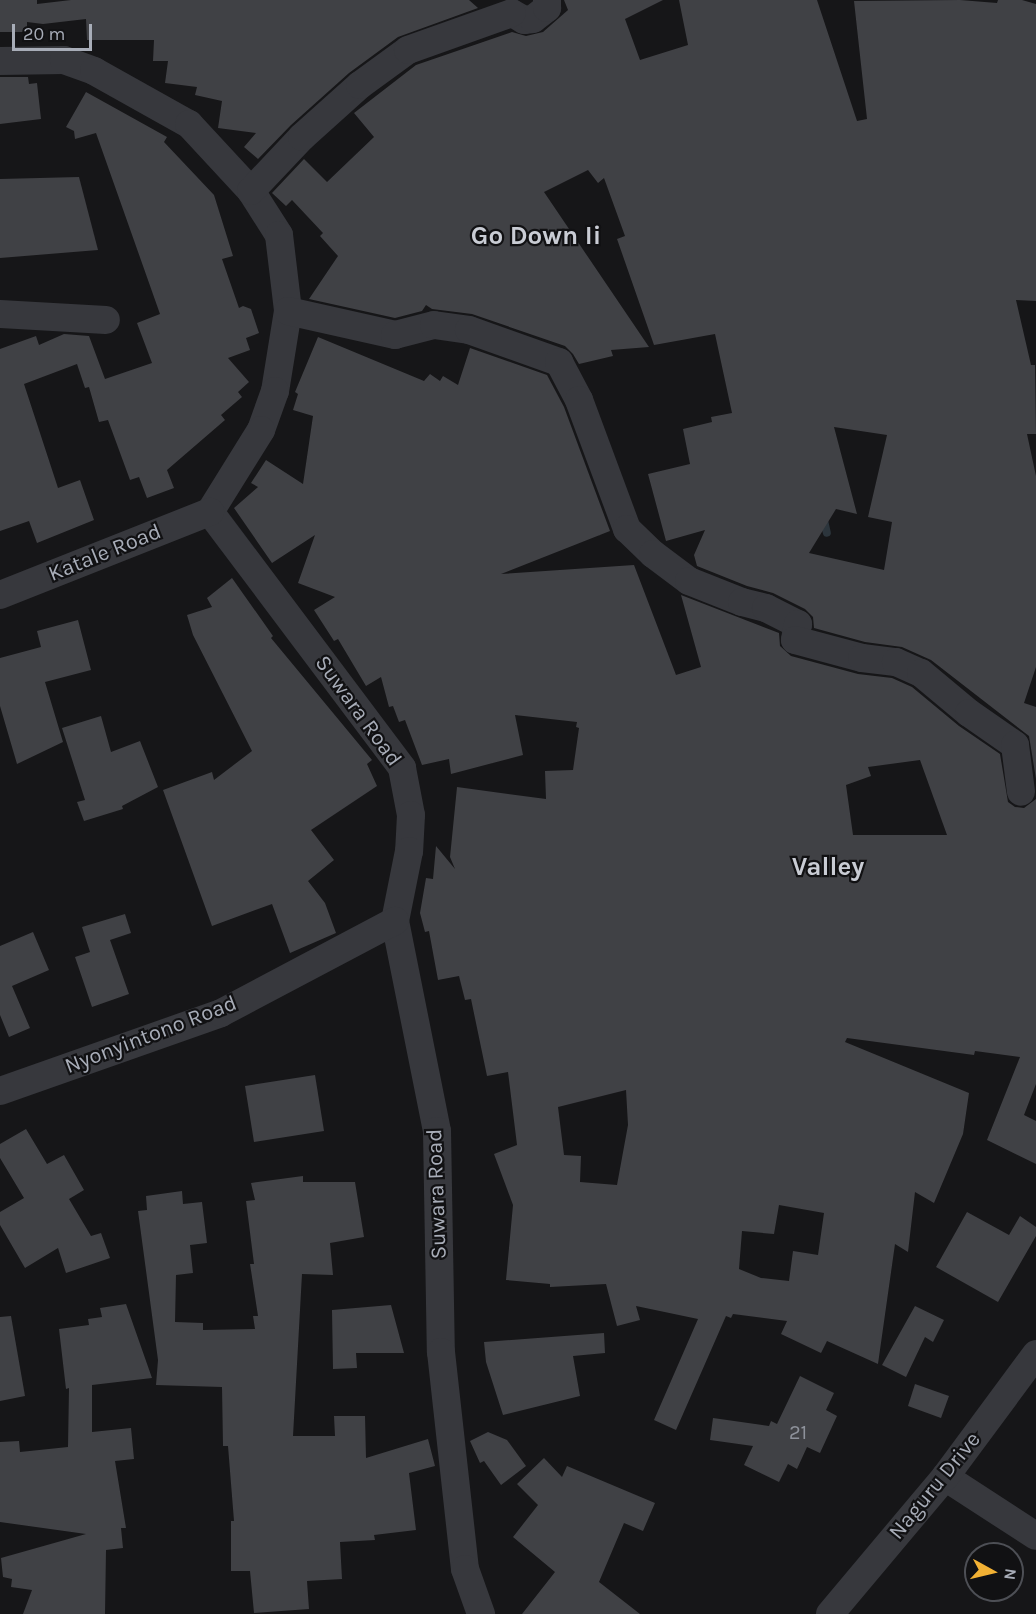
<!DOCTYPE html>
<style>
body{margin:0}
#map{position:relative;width:1036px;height:1614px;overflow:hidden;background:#161618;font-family:Karla,sans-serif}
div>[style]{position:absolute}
.stream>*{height:8px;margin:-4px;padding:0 4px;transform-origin:4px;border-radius:4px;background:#2c353c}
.building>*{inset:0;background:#404145}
.minor>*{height:28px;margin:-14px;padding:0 14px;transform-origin:14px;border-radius:14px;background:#37383d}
span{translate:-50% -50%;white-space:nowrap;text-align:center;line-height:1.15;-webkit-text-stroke:4.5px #111113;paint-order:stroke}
.number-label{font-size:20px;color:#8e929b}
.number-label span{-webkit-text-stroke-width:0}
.street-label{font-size:22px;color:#a8adb8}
.quarter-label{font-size:26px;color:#c9ccd4;font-weight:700}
.north{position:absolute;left:964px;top:1542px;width:60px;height:60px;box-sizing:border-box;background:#111113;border:2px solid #4d4f55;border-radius:50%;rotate:98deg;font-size:16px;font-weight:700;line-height:24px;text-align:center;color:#a8adb8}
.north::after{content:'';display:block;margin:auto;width:21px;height:27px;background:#f2b134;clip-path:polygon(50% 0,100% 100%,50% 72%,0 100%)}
.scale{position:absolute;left:12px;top:24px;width:80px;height:27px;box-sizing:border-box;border:3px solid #a8adb8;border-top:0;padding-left:8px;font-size:18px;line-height:21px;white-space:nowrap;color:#a8adb8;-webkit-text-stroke:4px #111113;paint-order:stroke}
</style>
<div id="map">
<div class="stream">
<i style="left:823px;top:516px;width:17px;rotate:77deg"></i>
</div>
<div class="building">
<i style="clip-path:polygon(0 0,37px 0,37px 4px,71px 0,469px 0,478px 8px,398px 37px,349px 73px,291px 125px,258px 159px,244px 147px,256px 133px,218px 128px,222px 101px,195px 95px,197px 87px,165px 83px,168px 61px,153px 61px,154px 40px,87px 40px,86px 19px,43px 24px,27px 22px,27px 28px,23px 28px,24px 32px,0 32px)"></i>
<i style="clip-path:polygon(evenodd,564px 0,663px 0,625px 19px,640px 60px,688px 45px,679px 0,817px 0,857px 121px,867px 119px,854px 1px,960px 0,997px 3px,998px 0,1022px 0,1036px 4px,1036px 301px,1016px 300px,1031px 365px,1035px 365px,1036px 434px,1027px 434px,1036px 476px,1036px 667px,1024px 703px,1036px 707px,1036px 779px,1029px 736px,931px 660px,902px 647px,865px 642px,814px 628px,813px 617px,805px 609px,773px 593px,747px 586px,697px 566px,694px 555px,705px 530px,666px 541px,648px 474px,690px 464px,683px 429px,712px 422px,711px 417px,732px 413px,715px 334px,654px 345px,617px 239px,625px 236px,604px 178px,598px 183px,588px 170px,544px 192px,649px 347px,611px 350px,613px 356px,579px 364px,573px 354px,565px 346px,472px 314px,432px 309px,426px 305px,422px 311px,395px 318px,309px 299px,338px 256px,320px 236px,323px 233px,292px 200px,286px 206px,272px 193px,304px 159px,327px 182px,374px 137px,354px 113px,416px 65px,512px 32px,526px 36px,543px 32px,568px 10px,564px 0,834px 427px,887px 435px,868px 517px,892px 522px,884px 570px,809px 553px,836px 509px,857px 514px,834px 427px)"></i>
<i style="clip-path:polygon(0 77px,28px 77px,29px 84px,37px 83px,41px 119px,0 124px)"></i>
<i style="clip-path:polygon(86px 92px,167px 137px,164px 142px,214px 195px,233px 256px,222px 259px,239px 308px,243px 306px,251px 309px,259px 333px,246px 338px,250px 350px,228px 358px,249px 382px,238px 392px,242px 397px,221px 415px,225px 420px,167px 470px,174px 488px,147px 498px,139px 477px,130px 480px,108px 420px,99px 422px,89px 387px,85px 388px,77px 364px,24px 384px,58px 488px,80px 480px,94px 520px,37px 543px,29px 521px,0 531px,0 349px,36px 336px,39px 345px,64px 334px,89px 336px,105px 379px,152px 363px,137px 323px,160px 314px,96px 133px,75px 139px,74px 131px,66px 127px)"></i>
<i style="clip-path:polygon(79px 177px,98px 250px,0 258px,0 179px)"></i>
<i style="clip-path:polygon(evenodd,318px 337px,424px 381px,430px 374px,440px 381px,443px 376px,458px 385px,470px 348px,547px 375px,564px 407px,610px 531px,501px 574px,634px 565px,676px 675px,701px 667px,681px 595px,779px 633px,780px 646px,791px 656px,858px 674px,892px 678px,912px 687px,959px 726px,1000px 754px,1008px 802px,1015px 807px,1024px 808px,1036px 799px,1036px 1084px,1024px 1115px,1036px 1121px,1036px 1164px,987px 1140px,1020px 1057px,975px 1051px,974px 1055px,847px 1038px,845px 1042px,969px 1093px,963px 1134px,934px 1203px,915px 1192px,908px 1252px,895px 1244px,878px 1364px,827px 1341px,821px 1353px,781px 1334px,787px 1321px,733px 1314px,731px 1318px,726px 1316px,676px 1430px,654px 1420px,698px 1319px,636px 1306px,640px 1320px,617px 1326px,606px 1284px,550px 1287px,550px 1284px,506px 1280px,513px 1205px,494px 1154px,517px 1145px,508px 1072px,487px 1076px,471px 999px,465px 1000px,459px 976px,438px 980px,429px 931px,425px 932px,420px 913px,426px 878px,433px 879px,436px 846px,455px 869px,450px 857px,457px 787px,546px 799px,545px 771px,573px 770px,579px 728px,576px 727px,577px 722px,515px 715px,523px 755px,451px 774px,449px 759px,422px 765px,405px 720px,399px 722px,393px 706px,389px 707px,381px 677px,366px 686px,338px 639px,334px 641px,314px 610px,335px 597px,298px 583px,315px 535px,272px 563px,234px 508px,258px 487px,251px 483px,266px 460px,303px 484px,313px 416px,293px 410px,298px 394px,295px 392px,318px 337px,920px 760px,947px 835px,853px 835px,846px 785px,871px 776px,868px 767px,920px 760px,318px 337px,626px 1090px,628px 1125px,617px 1185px,580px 1182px,581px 1156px,564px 1155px,558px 1107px,626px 1090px,318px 337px,779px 1205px,824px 1213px,818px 1255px,793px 1251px,789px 1281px,761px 1278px,739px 1269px,742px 1231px,774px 1234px,779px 1205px)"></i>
<i style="clip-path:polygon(232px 578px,273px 636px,271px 638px,372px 760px,367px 764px,377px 786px,311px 830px,334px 860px,308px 881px,325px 903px,336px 933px,290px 953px,272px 904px,212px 926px,163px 790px,212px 772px,214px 780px,252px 751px,193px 635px,187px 615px,212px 607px,207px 598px)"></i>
<i style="clip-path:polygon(78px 620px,91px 670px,45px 682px,63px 742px,17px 764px,0 706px,0 658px,41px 647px,37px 631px)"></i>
<i style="clip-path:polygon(101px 716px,111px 752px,140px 741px,158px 787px,122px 806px,123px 809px,84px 821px,77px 802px,85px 800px,62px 728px)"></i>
<i style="clip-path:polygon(125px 914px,131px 933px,110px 940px,129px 994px,92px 1007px,75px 957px,90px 952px,82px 927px)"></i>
<i style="clip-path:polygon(33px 932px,49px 970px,12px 986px,30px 1028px,9px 1037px,0 1015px,0 946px)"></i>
<i style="clip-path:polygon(315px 1075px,324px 1131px,254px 1142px,245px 1086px)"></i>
<i style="clip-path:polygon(26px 1129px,47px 1164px,64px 1155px,84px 1190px,69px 1199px,91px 1236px,101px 1233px,110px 1258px,66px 1273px,58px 1248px,25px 1268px,0 1225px,0 1212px,24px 1198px,0 1158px,0 1144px)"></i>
<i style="clip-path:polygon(303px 1176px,303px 1182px,355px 1182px,364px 1237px,330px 1243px,333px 1275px,302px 1274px,293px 1436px,335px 1436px,334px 1416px,365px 1416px,366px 1458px,428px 1439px,435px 1466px,409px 1473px,416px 1530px,374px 1535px,375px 1540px,340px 1542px,342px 1579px,307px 1581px,309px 1609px,254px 1613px,250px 1571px,231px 1571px,231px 1521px,234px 1521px,228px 1446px,223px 1446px,222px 1387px,156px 1385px,158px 1360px,138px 1211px,147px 1210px,146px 1196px,182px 1191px,183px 1204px,202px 1202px,207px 1243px,190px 1245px,193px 1273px,176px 1275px,175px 1322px,203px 1323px,203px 1330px,255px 1329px,253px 1316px,258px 1316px,250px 1264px,254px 1264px,246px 1201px,255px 1200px,251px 1183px)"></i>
<i style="clip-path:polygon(967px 1212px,1009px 1235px,1020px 1216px,1036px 1227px,1036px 1236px,998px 1302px,936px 1267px)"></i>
<i style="clip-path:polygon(126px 1304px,152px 1378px,92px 1385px,92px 1432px,131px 1428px,134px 1459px,115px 1461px,126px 1528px,121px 1528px,123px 1548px,106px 1550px,105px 1614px,23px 1614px,32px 1590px,11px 1587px,12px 1579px,3px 1577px,1px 1558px,86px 1534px,0 1522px,0 1442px,19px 1441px,20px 1452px,68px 1447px,69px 1388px,66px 1389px,59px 1329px,89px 1325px,88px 1319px,102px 1317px,100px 1308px)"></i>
<i style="clip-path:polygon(391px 1305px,404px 1353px,356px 1353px,357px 1368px,333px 1369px,332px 1310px)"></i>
<i style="clip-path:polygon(915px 1306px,944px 1320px,933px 1342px,925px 1337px,906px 1377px,882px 1365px)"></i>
<i style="clip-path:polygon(11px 1316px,25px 1396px,0 1401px,0 1317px)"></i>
<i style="clip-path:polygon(604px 1333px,605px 1353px,573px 1356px,580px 1396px,503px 1415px,486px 1362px,484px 1342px)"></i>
<i style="clip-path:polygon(800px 1376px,834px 1393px,826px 1410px,837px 1416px,820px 1453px,807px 1447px,797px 1469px,788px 1464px,779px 1482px,744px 1465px,753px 1446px,710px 1440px,713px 1418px,769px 1426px,771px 1421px,777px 1424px)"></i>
<i style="clip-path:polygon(915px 1384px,949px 1396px,941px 1418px,908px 1406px)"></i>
<i style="clip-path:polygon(488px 1432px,507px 1440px,526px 1466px,501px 1485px,484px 1461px,480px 1463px,470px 1441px)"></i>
<i style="clip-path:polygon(544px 1458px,562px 1477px,567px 1466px,655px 1503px,643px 1531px,624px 1523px,599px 1582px,640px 1614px,522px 1614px,555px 1572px,513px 1537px,538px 1505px,517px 1484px)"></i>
</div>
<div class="minor">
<i style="left:512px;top:13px;width:14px;rotate:30deg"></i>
<i style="left:524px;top:20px;width:9px;rotate:-6deg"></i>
<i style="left:533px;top:19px;width:18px;rotate:-38deg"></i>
<i style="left:547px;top:8px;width:8px;rotate:-90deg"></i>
<i style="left:0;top:61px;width:64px;rotate:-0.9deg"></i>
<i style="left:64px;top:60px;width:32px;rotate:20deg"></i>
<i style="left:94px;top:71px;width:109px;rotate:29.2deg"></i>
<i style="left:189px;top:124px;width:91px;rotate:47.2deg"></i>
<i style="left:251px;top:191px;width:52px;rotate:57.5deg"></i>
<i style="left:279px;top:235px;width:77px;rotate:83.2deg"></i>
<i style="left:288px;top:311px;width:81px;rotate:99.2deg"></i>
<i style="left:275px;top:391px;width:41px;rotate:109.7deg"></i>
<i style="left:261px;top:430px;width:97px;rotate:121.9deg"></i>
<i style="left:251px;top:191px;width:74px;rotate:-46.6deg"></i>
<i style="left:302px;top:137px;width:78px;rotate:-41.9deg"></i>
<i style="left:360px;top:85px;width:59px;rotate:-36.1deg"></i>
<i style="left:408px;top:50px;width:110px;rotate:-19.6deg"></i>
<i style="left:288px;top:311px;width:110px;rotate:12.6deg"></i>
<i style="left:395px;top:335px;width:40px;rotate:-14.4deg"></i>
<i style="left:434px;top:325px;width:35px;rotate:8deg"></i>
<i style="left:469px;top:330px;width:96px;rotate:19.6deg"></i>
<i style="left:559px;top:362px;width:43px;rotate:62.2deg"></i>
<i style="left:579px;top:400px;width:138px;rotate:69.6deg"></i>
<i style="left:627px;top:529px;width:36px;rotate:44deg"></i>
<i style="left:653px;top:554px;width:45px;rotate:36.9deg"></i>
<i style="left:689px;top:581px;width:57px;rotate:21.6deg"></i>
<i style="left:742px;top:602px;width:25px;rotate:14deg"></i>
<i style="left:766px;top:608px;width:36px;rotate:27deg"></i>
<i style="left:798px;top:624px;width:16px;rotate:101deg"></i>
<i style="left:795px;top:640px;width:69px;rotate:15deg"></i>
<i style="left:862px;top:658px;width:34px;rotate:7deg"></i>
<i style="left:896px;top:662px;width:27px;rotate:24deg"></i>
<i style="left:921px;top:673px;width:62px;rotate:39.8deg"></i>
<i style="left:969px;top:713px;width:56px;rotate:34.8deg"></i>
<i style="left:1015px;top:745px;width:47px;rotate:82.7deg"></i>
<i style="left:0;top:314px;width:106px;rotate:3.2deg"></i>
<i style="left:210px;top:512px;width:320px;rotate:53.1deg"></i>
<i style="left:402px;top:768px;width:48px;rotate:79.2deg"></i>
<i style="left:411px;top:815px;width:36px;rotate:93deg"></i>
<i style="left:409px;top:851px;width:71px;rotate:101.3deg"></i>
<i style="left:395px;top:921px;width:214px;rotate:78.7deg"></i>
<i style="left:437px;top:1131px;width:221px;rotate:89deg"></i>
<i style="left:441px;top:1352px;width:218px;rotate:83.7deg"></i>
<i style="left:465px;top:1569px;width:48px;rotate:70.4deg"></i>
<i style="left:0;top:595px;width:226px;rotate:-21.6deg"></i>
<i style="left:0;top:1091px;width:234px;rotate:-19.4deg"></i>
<i style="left:221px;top:1013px;width:197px;rotate:-27.9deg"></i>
<i style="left:945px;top:1477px;width:108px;rotate:33deg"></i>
<i style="left:830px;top:1614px;width:179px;rotate:-50deg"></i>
<i style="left:945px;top:1477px;width:153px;rotate:-53.5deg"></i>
</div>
<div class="number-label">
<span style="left:798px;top:1432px">21</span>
</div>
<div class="street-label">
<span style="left:105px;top:553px;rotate:-22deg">Katale Road</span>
<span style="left:358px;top:711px;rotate:54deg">Suwara Road</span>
<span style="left:151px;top:1035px;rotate:-21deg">Nyonyintono Road</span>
<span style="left:437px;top:1194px;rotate:-92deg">Suwara Road</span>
<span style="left:935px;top:1486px;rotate:-51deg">Naguru Drive</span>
</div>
<div class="quarter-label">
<span style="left:536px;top:236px">Go Down Ii</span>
<span style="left:828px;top:867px">Valley</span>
</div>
<div class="north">N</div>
<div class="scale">20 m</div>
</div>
